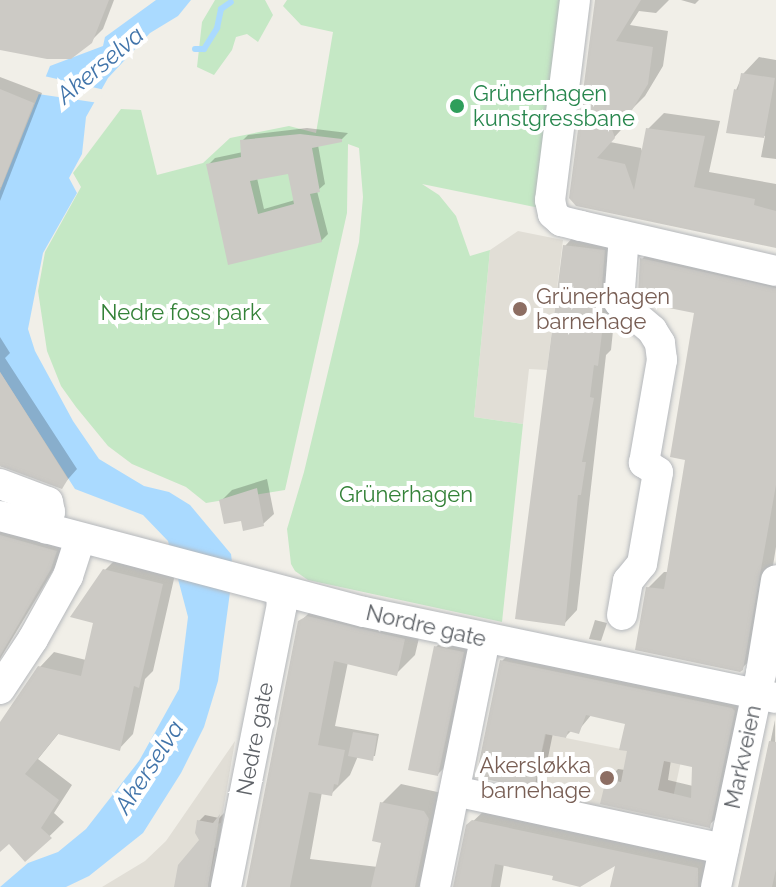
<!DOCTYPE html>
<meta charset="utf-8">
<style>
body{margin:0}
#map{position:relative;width:776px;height:887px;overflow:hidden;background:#f1efe8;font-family:Raleway,sans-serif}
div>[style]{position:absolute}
.education>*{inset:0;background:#e1ded6}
.green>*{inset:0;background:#c5e8c5}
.water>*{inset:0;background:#aadaff}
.pier>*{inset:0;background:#f1efe8}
.shadow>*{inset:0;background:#0003}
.stream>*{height:6px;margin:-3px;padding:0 3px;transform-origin:3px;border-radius:3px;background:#aadaff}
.building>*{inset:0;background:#cccac5}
.roads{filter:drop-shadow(0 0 2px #b5b8bc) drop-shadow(0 0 2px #b5b8bc)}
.minor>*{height:30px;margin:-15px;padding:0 15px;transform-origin:15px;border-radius:15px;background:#fff}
.dots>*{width:22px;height:22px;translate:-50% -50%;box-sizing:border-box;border:4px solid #fff;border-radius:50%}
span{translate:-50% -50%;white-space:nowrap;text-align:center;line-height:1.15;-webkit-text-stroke:8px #fff;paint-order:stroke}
.leisure-label{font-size:22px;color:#27864d}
.left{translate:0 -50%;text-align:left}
.education-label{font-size:22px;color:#785e54}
.right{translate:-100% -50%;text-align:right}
.park-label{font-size:22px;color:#348238}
.street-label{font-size:22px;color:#5f6368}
.water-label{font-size:24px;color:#4174aa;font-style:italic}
</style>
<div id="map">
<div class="education">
<i style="clip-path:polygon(518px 231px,563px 240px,547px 370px,529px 369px,523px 424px,474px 417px,490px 250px)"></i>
<i style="clip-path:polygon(546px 734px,681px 761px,667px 825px,532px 794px)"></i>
<i style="clip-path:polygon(235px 741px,221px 823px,217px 824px,212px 847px,216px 848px,208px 887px,102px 887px,145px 861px,166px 841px)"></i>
</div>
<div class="green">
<i style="clip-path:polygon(215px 0,265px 0,273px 15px,258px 42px,247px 34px,236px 37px,232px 50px,214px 75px,197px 67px,202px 22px)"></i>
<i style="clip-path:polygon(287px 0,575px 0,549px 210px,422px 184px,439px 195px,456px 216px,470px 256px,490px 250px,474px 417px,523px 424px,502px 622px,308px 580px,295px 571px,291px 564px,287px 529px,304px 472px,359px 242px,363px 197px,359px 148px,348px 144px,347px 213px,285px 490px,206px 503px,186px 487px,132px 464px,108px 446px,76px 407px,61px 386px,47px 351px,38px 291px,45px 252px,81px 187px,73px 173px,121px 109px,141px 110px,157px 175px,203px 163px,230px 138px,289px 126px,316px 133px,333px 32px,301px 25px,283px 6px)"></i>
</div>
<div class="water">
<i style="clip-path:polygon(156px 0,191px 0,178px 16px,150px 33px,108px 78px,86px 117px,82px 154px,69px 178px,77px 193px,43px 253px,28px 329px,35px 351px,73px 421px,99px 459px,144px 486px,169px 492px,190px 505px,231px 554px,233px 570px,218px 681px,204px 727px,181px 773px,143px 833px,89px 876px,66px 887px,0 887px,28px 863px,58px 852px,86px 829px,139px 761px,179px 689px,188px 617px,168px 541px,143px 515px,75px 489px,0 372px,0 191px,50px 66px,103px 46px,105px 37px)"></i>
</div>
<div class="pier">
<i style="clip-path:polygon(44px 76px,105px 90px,99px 103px,38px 94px)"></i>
</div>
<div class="shadow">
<i style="clip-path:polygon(0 0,114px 0,103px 29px,90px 42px,0 48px)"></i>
<i style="clip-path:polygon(597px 0,669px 0,656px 13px,639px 11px,630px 25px,668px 31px,663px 66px,645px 96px,628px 113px,630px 120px,610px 142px,641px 148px,643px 154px,648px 129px,664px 113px,720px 121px,709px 172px,776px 184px,776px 246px,577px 204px)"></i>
<i style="clip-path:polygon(681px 0,699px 0,695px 4px)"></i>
<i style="clip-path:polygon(759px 57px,776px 60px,776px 159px,761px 157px,765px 136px,729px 131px,736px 90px,743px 74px)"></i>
<i style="clip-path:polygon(0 77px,42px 93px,0 201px)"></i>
<i style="clip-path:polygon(evenodd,307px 128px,348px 133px,341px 140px,318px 145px,325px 184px,317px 191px,328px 234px,321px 241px,229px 263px,208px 165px,215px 158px,243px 152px,242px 141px,248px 135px,307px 128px,289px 172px,295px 200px,264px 209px,257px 178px,289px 172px)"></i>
<i style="clip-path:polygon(578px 232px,617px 238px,611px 320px,614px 321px,611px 350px,606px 355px,577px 610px,564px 624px,565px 246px)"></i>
<i style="clip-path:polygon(658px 243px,776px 268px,776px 547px,759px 652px,742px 668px,648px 588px,664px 572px,669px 572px,688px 458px,696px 312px,642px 259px)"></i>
<i style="clip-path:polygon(0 337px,10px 353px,5px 358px,77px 469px,62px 486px,0 466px)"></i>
<i style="clip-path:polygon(267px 479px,274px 514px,263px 524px,243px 518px,222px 500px,232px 490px)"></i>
<i style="clip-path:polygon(0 519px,68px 537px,63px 554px,0 659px)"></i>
<i style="clip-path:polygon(119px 556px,176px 570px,153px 671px,145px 679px,133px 734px,119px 749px,59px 733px,38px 759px,72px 785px,54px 813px,64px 822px,26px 859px,9px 842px,0 850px,0 726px,40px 667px,54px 652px,86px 660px,105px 570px)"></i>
<i style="clip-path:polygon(319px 603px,423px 621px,415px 655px,396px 674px,348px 662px,335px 726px,379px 734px,375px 756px,358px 756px,350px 775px,331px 794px,322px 792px,310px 859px,378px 867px,383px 842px,382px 803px,401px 784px,442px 793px,428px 887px,248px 887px,300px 622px)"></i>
<i style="clip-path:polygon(595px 620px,607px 623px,601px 641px,589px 639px)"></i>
<i style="clip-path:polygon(446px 637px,473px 643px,448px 764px,438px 774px,436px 647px)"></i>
<i style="clip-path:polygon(evenodd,513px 650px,743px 697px,720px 815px,709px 825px,608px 780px,618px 769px,625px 770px,629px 750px,628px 722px,592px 714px,578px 731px,572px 730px,566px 736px,553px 733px,544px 777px,534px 788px,502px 661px,513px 650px,671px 760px,694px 765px,693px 786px,668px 780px,671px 760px)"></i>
<i style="clip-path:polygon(775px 720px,776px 887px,740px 887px)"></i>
<i style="clip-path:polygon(486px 809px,710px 856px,710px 887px,612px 887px,618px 862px,555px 875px,504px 864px,500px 887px,454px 887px,468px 826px)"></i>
<i style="clip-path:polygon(224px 813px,212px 887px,176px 887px,201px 841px,199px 821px,205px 815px,219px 818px)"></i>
</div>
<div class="stream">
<i style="left:195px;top:49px;width:9px"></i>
<i style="left:204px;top:49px;width:25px;rotate:-58deg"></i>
<i style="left:217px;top:28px;width:19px;rotate:-78deg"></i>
<i style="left:221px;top:9px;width:12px;rotate:-35deg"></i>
</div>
<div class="building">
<i style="clip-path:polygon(0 0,109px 0,92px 43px,71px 59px,47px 59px,0 50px)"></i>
<i style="clip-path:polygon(595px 0,641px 0,616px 41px,653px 47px,648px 84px,629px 115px,606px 112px,615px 138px,597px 158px,625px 164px,634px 190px,646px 128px,705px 136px,694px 187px,755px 199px,754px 205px,776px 211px,776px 248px,576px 206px,569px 198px)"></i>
<i style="clip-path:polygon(741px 73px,775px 78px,764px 138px,726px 133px,734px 89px,738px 90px)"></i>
<i style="clip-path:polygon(0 89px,34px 103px,1px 187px,0 187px)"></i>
<i style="clip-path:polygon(evenodd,300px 134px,342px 139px,342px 142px,312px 148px,320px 192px,310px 194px,322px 242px,228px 265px,206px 164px,241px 157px,240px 140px,300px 134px,288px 174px,294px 204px,258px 214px,250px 181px,288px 174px)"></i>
<i style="clip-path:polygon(563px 245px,605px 250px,598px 333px,602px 333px,598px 366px,594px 365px,590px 397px,594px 398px,582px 462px,586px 462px,581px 495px,578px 495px,565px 626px,515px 619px)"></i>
<i style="clip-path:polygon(640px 258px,776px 288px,776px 485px,743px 670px,740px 672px,635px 650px,646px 587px,664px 589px,685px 460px,670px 457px,694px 313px,649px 304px,638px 294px)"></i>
<i style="clip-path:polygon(0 372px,68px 479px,62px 489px,0 466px)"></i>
<i style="clip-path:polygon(257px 488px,264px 526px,243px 531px,241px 521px,224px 524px,219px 500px)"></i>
<i style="clip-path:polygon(0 535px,57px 551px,51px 569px,0 656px)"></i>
<i style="clip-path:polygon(103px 569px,163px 584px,139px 688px,134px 686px,120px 751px,58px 734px,25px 774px,59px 800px,41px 828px,52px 838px,25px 862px,9px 844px,0 852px,0 722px,38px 666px,81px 676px,93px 623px,70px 617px)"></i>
<i style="clip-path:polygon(307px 616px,405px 639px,397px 676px,334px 661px,318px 745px,345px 750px,338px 785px,334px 784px,332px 796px,309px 792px,290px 887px,246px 887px,298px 621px)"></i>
<i style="clip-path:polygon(434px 646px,464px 652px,438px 776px,408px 770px)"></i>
<i style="clip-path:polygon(evenodd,500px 660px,732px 708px,735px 711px,710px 828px,600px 804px,606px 779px,621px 782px,627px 751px,619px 750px,625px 724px,586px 715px,579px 734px,568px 731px,566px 738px,545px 734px,534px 790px,476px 777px,500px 660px,664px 761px,692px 767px,691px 798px,658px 790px,664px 761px)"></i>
<i style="clip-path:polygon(353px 732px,377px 736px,373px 761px,348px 756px)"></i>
<i style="clip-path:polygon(769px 741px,776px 742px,776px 869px,772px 887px,738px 887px)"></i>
<i style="clip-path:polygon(380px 802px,424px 811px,429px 819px,415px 887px,371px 887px,381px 843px,372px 841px)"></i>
<i style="clip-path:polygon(220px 814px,208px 887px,174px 887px,178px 865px,199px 840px,195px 833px,197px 820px,213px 823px)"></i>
<i style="clip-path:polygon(472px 820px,698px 868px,698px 887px,610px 887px,615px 866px,580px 887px,552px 880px,553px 876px,495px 864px,491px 887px,453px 887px,466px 825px)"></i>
</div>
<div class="roads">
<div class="minor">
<i style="left:575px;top:0;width:202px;rotate:97.1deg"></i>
<i style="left:550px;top:200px;width:14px;rotate:78deg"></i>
<i style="left:553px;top:214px;width:11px;rotate:41deg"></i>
<i style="left:561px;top:221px;width:21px;rotate:14deg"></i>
<i style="left:581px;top:226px;width:200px;rotate:13deg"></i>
<i style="left:0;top:484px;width:51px;rotate:20.6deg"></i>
<i style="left:48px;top:502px;width:10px;rotate:79deg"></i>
<i style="left:50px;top:512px;width:17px;rotate:103deg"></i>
<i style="left:0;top:516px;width:376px;rotate:14.8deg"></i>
<i style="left:364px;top:612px;width:421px;rotate:11.8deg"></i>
<i style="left:622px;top:615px;width:35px;rotate:-80deg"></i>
<i style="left:628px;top:581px;width:22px;rotate:-51deg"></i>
<i style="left:642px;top:564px;width:93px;rotate:-80.1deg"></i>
<i style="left:658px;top:472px;width:17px;rotate:-147deg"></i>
<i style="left:644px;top:463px;width:105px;rotate:-80.1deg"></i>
<i style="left:662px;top:360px;width:17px;rotate:-97deg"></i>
<i style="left:660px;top:343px;width:15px;rotate:-122deg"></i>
<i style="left:652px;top:330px;width:43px;rotate:-139.7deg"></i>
<i style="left:619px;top:302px;width:66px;rotate:-85.7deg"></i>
<i style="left:0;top:689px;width:60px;rotate:-56.6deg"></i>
<i style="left:33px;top:639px;width:72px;rotate:-60.9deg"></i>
<i style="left:68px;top:576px;width:40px;rotate:-72deg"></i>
<i style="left:455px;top:791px;width:275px;rotate:12.2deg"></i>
<i style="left:226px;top:887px;width:288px;rotate:-78.8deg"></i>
<i style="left:282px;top:605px;width:14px;rotate:-98deg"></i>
<i style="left:435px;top:887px;width:252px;rotate:-78.6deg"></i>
<i style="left:716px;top:887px;width:219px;rotate:-78.1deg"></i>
<i style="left:761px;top:673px;width:94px;rotate:-80.8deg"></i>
</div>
</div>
<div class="dots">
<i style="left:457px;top:106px;background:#2e9e5b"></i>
<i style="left:520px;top:309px;background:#8d6e63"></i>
<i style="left:607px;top:778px;background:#8d6e63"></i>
</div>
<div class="leisure-label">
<span class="left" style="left:473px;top:106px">Grünerhagen<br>kunstgressbane</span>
</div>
<div class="education-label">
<span class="left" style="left:536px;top:309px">Grünerhagen<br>barnehage</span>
<span class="right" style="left:591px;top:778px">Akersløkka<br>barnehage</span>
</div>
<div class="park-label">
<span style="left:181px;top:313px">Nedre foss park</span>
<span style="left:406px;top:495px">Grünerhagen</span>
</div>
<div class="street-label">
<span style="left:426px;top:626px;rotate:13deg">Nordre gate</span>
<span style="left:255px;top:739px;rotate:-79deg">Nedre gate</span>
<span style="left:743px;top:757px;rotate:-78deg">Markveien</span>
</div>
<div class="water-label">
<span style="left:100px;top:65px;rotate:-40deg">Akerselva</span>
<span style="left:149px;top:767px;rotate:-57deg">Akerselva</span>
</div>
</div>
